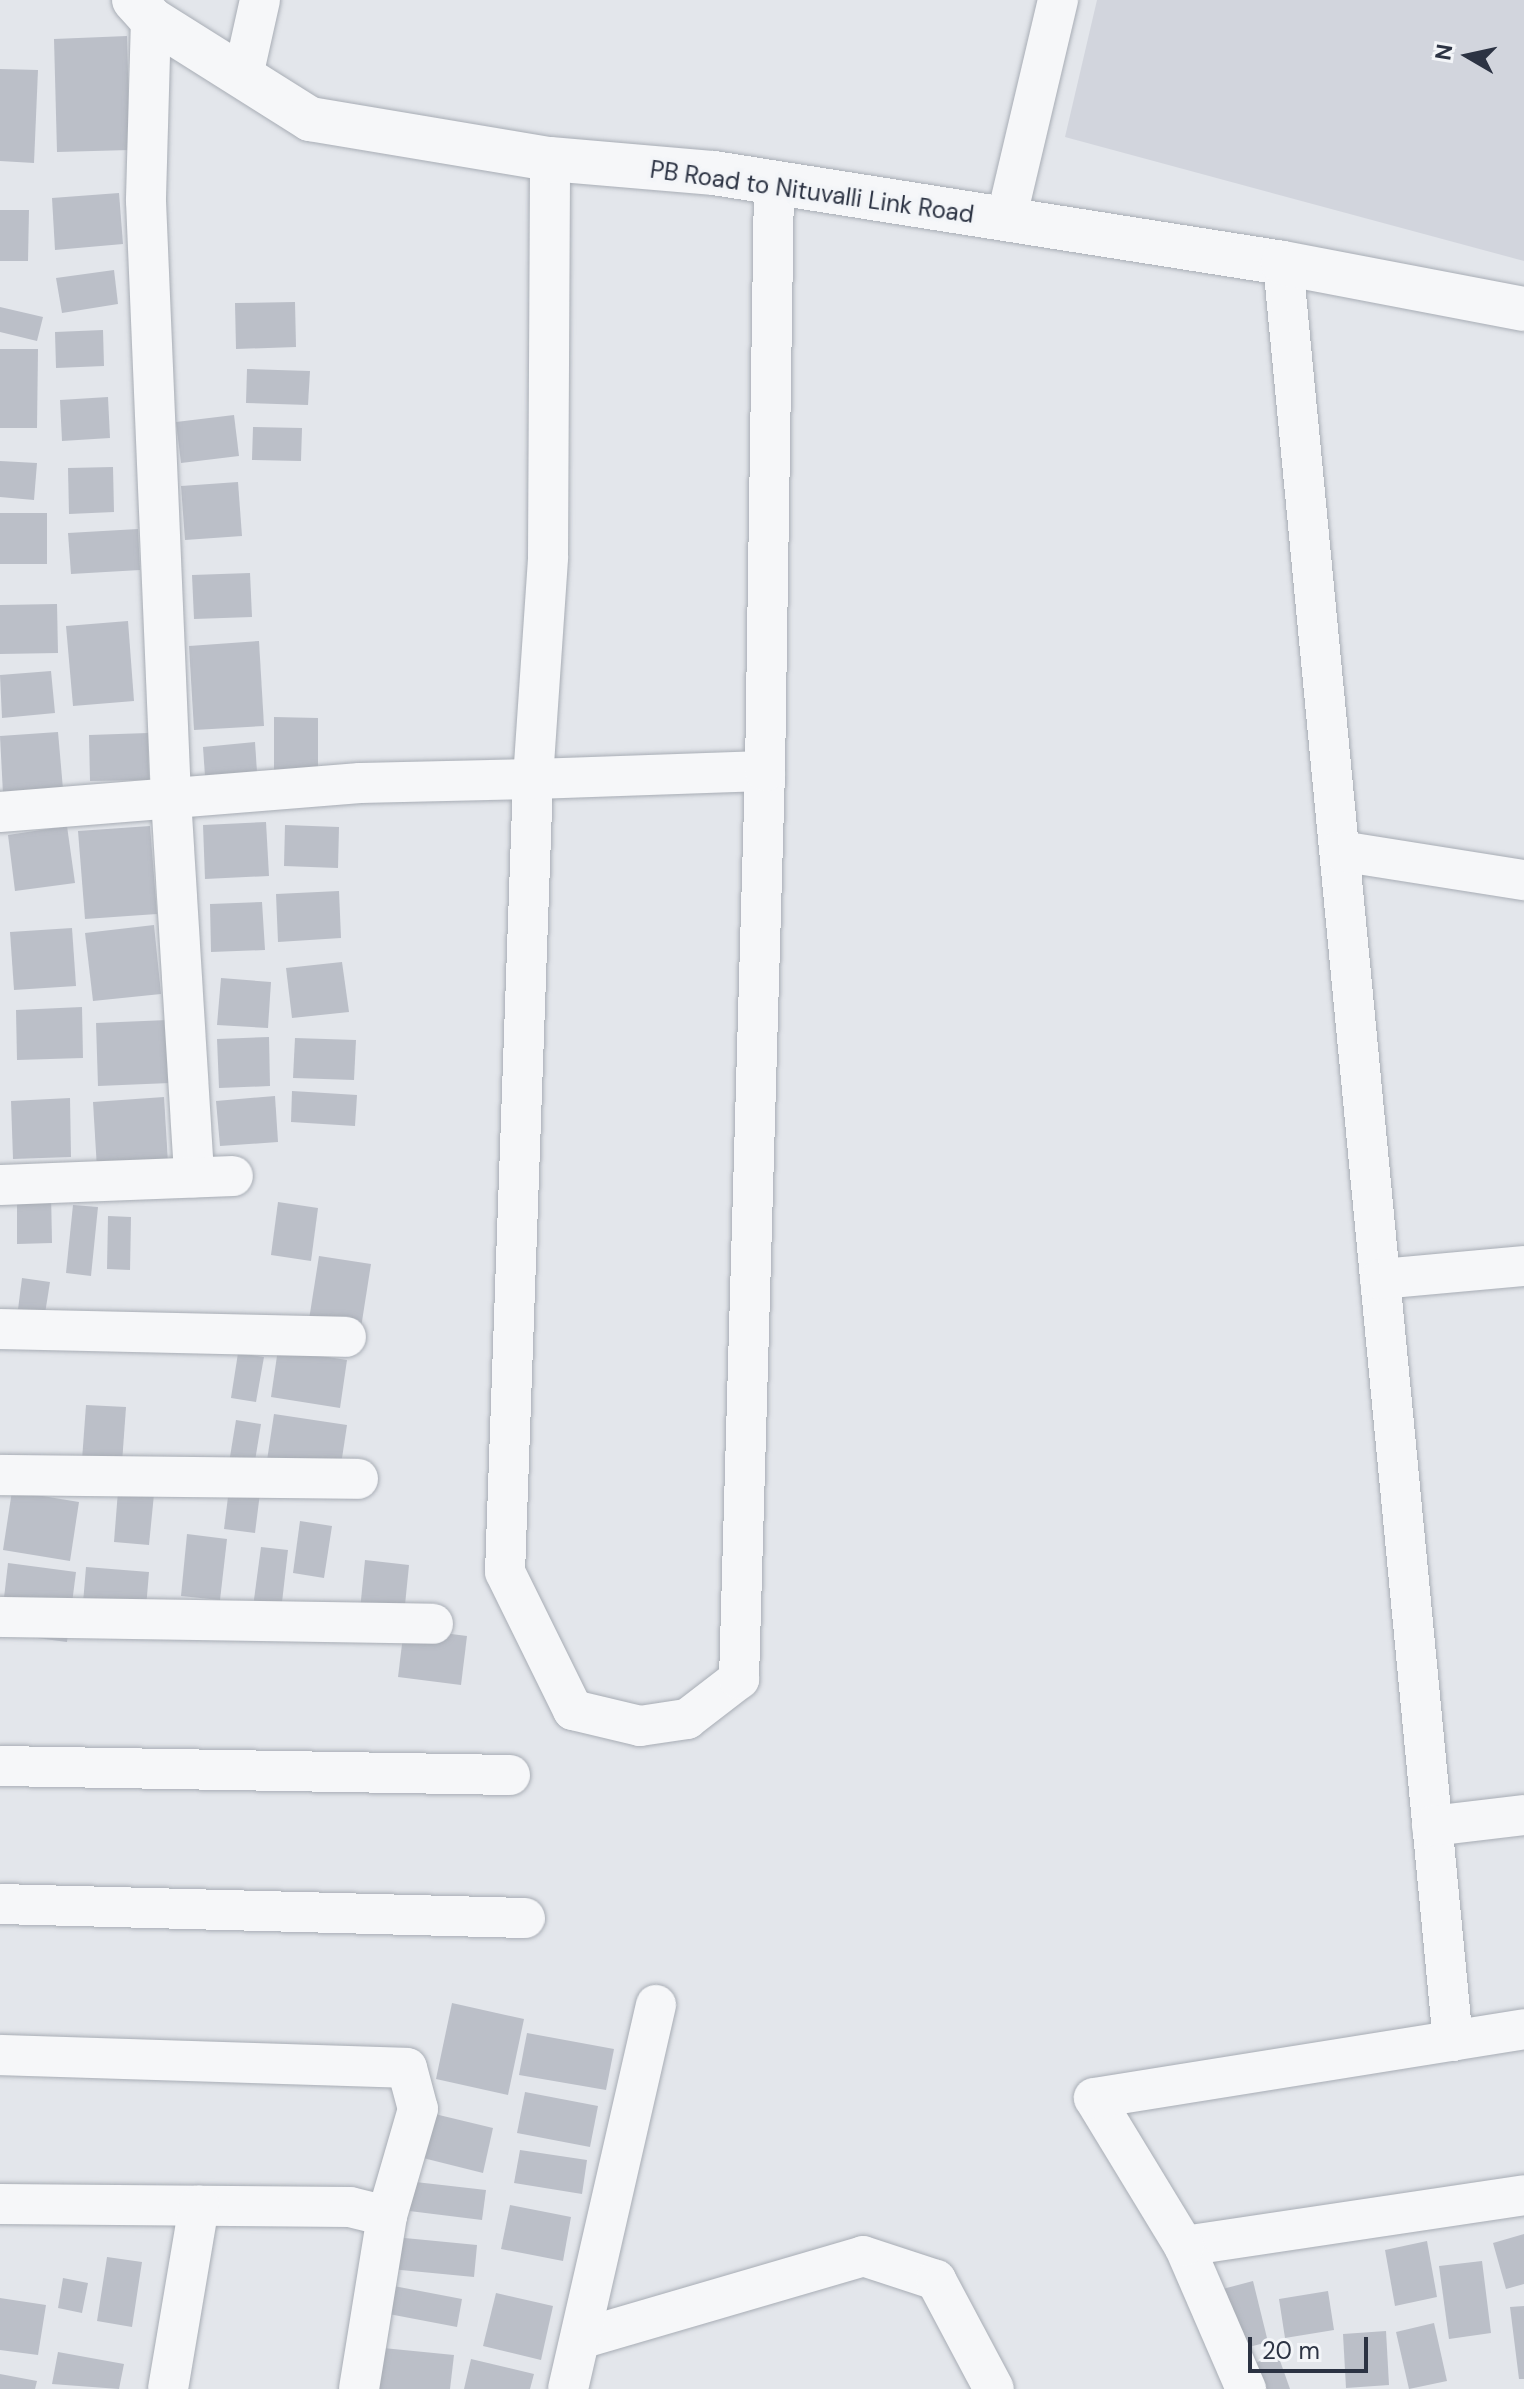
<!DOCTYPE html>
<style>
body{margin:0}
#map{position:relative;width:1524px;height:2389px;overflow:hidden;background:#e3e6eb;font-family:"DM Sans",sans-serif}
div>[style]{position:absolute}
.built>*{inset:0;background:#d2d5dd}
.building>*{inset:0;background:#bbbfc8}
.roads{filter:drop-shadow(0 0 2px #a8adb5) drop-shadow(0 0 2px #a8adb5)}
.minor>*{height:40px;margin:-20px;padding:0 20px;transform-origin:20px;border-radius:20px;background:#f6f7f9}
.tertiary>*{height:44px;margin:-22px;padding:0 22px;transform-origin:22px;border-radius:22px;background:#f6f7f9}
span{translate:-50% -50%;white-space:nowrap;text-align:center;line-height:1.15;-webkit-text-stroke:7px #f3f5f8;paint-order:stroke}
.street-label{font-size:24px;color:#2c3343}
.north{position:absolute;left:1428px;top:16px;width:80px;height:80px;-webkit-text-stroke:6px #f3f5f8;paint-order:stroke;rotate:279deg;font-size:22px;font-weight:700;line-height:32px;text-align:center;color:#2c3343}
.north::after{content:'';display:block;margin:auto;width:28px;height:36px;background:#2c3343;clip-path:polygon(50% 0,100% 100%,50% 72%,0 100%)}
.scale{position:absolute;left:1248px;top:2337px;width:120px;height:36px;box-sizing:border-box;border:4px solid #2c3343;border-top:0;padding-left:10px;font-size:24px;line-height:28px;white-space:nowrap;color:#2c3343;-webkit-text-stroke:6px #f3f5f8;paint-order:stroke}
</style>
<div id="map">
<div class="built">
<i style="clip-path:polygon(1097px 0,1524px 0,1524px 261px,1065px 137px)"></i>
</div>
<div class="building">
<i style="clip-path:polygon(127px 36px,130px 150px,57px 152px,54px 39px)"></i>
<i style="clip-path:polygon(0 69px,38px 70px,34px 163px,0 161px)"></i>
<i style="clip-path:polygon(119px 193px,123px 244px,55px 250px,52px 198px)"></i>
<i style="clip-path:polygon(0 210px,29px 210px,28px 261px,0 261px)"></i>
<i style="clip-path:polygon(114px 270px,118px 304px,62px 313px,56px 278px)"></i>
<i style="clip-path:polygon(295px 302px,296px 347px,236px 349px,235px 303px)"></i>
<i style="clip-path:polygon(0 307px,43px 317px,37px 341px,0 332px)"></i>
<i style="clip-path:polygon(103px 330px,104px 366px,56px 368px,55px 332px)"></i>
<i style="clip-path:polygon(0 349px,38px 349px,37px 428px,0 428px)"></i>
<i style="clip-path:polygon(247px 369px,310px 371px,308px 405px,246px 403px)"></i>
<i style="clip-path:polygon(108px 397px,110px 438px,62px 441px,60px 400px)"></i>
<i style="clip-path:polygon(234px 415px,239px 456px,181px 463px,176px 422px)"></i>
<i style="clip-path:polygon(253px 427px,302px 428px,301px 461px,252px 460px)"></i>
<i style="clip-path:polygon(0 461px,37px 463px,34px 500px,0 497px)"></i>
<i style="clip-path:polygon(113px 467px,114px 512px,69px 514px,68px 468px)"></i>
<i style="clip-path:polygon(238px 482px,242px 536px,185px 540px,181px 486px)"></i>
<i style="clip-path:polygon(0 513px,47px 513px,47px 564px,0 564px)"></i>
<i style="clip-path:polygon(138px 529px,140px 570px,71px 574px,68px 533px)"></i>
<i style="clip-path:polygon(250px 573px,252px 617px,194px 619px,192px 575px)"></i>
<i style="clip-path:polygon(57px 604px,58px 653px,0 654px,0 605px)"></i>
<i style="clip-path:polygon(128px 621px,134px 701px,73px 706px,66px 626px)"></i>
<i style="clip-path:polygon(259px 641px,264px 726px,194px 730px,189px 646px)"></i>
<i style="clip-path:polygon(51px 671px,55px 713px,2px 718px,0 675px)"></i>
<i style="clip-path:polygon(274px 717px,318px 718px,318px 772px,274px 772px)"></i>
<i style="clip-path:polygon(58px 732px,63px 789px,3px 794px,0 736px)"></i>
<i style="clip-path:polygon(148px 733px,149px 780px,90px 781px,89px 735px)"></i>
<i style="clip-path:polygon(255px 742px,258px 787px,206px 791px,203px 747px)"></i>
<i style="clip-path:polygon(266px 822px,269px 876px,205px 879px,203px 825px)"></i>
<i style="clip-path:polygon(285px 825px,339px 827px,338px 868px,284px 866px)"></i>
<i style="clip-path:polygon(67px 826px,75px 883px,15px 891px,8px 835px)"></i>
<i style="clip-path:polygon(150px 826px,157px 914px,85px 919px,78px 831px)"></i>
<i style="clip-path:polygon(339px 891px,341px 938px,278px 942px,276px 894px)"></i>
<i style="clip-path:polygon(262px 902px,265px 950px,211px 952px,210px 904px)"></i>
<i style="clip-path:polygon(154px 925px,161px 994px,93px 1001px,85px 933px)"></i>
<i style="clip-path:polygon(72px 928px,76px 986px,14px 990px,10px 932px)"></i>
<i style="clip-path:polygon(342px 962px,349px 1012px,292px 1018px,286px 968px)"></i>
<i style="clip-path:polygon(221px 978px,271px 982px,268px 1028px,217px 1025px)"></i>
<i style="clip-path:polygon(82px 1007px,83px 1058px,17px 1060px,16px 1010px)"></i>
<i style="clip-path:polygon(168px 1020px,170px 1083px,98px 1086px,96px 1023px)"></i>
<i style="clip-path:polygon(269px 1037px,270px 1086px,219px 1088px,217px 1039px)"></i>
<i style="clip-path:polygon(295px 1038px,356px 1040px,354px 1080px,293px 1078px)"></i>
<i style="clip-path:polygon(292px 1091px,357px 1095px,355px 1126px,291px 1122px)"></i>
<i style="clip-path:polygon(275px 1096px,278px 1142px,220px 1146px,216px 1101px)"></i>
<i style="clip-path:polygon(164px 1097px,168px 1163px,97px 1169px,93px 1102px)"></i>
<i style="clip-path:polygon(70px 1098px,71px 1157px,13px 1159px,11px 1101px)"></i>
<i style="clip-path:polygon(51px 1192px,52px 1243px,17px 1244px,17px 1193px)"></i>
<i style="clip-path:polygon(278px 1202px,318px 1208px,311px 1261px,271px 1255px)"></i>
<i style="clip-path:polygon(73px 1205px,98px 1207px,91px 1276px,66px 1273px)"></i>
<i style="clip-path:polygon(108px 1216px,131px 1217px,130px 1270px,107px 1269px)"></i>
<i style="clip-path:polygon(319px 1256px,371px 1264px,360px 1334px,308px 1326px)"></i>
<i style="clip-path:polygon(22px 1278px,50px 1282px,44px 1320px,17px 1317px)"></i>
<i style="clip-path:polygon(278px 1349px,347px 1360px,340px 1408px,271px 1397px)"></i>
<i style="clip-path:polygon(238px 1353px,264px 1357px,256px 1402px,231px 1398px)"></i>
<i style="clip-path:polygon(86px 1405px,126px 1407px,122px 1463px,82px 1460px)"></i>
<i style="clip-path:polygon(274px 1414px,347px 1425px,339px 1478px,266px 1467px)"></i>
<i style="clip-path:polygon(236px 1420px,261px 1424px,253px 1473px,228px 1469px)"></i>
<i style="clip-path:polygon(229px 1489px,260px 1493px,255px 1533px,224px 1529px)"></i>
<i style="clip-path:polygon(12px 1491px,79px 1502px,70px 1561px,3px 1550px)"></i>
<i style="clip-path:polygon(118px 1491px,154px 1494px,149px 1545px,114px 1542px)"></i>
<i style="clip-path:polygon(300px 1521px,332px 1526px,324px 1578px,293px 1573px)"></i>
<i style="clip-path:polygon(187px 1534px,227px 1539px,220px 1600px,181px 1596px)"></i>
<i style="clip-path:polygon(261px 1547px,288px 1550px,281px 1611px,253px 1607px)"></i>
<i style="clip-path:polygon(365px 1560px,409px 1565px,404px 1615px,360px 1610px)"></i>
<i style="clip-path:polygon(8px 1563px,76px 1572px,67px 1642px,0 1633px)"></i>
<i style="clip-path:polygon(86px 1567px,149px 1572px,145px 1620px,82px 1615px)"></i>
<i style="clip-path:polygon(404px 1628px,467px 1636px,461px 1685px,398px 1677px)"></i>
<i style="clip-path:polygon(452px 2003px,524px 2019px,508px 2095px,436px 2079px)"></i>
<i style="clip-path:polygon(527px 2033px,614px 2049px,606px 2090px,519px 2075px)"></i>
<i style="clip-path:polygon(525px 2092px,598px 2106px,590px 2147px,517px 2133px)"></i>
<i style="clip-path:polygon(414px 2109px,493px 2128px,483px 2173px,403px 2153px)"></i>
<i style="clip-path:polygon(520px 2150px,587px 2160px,582px 2194px,514px 2183px)"></i>
<i style="clip-path:polygon(389px 2179px,486px 2190px,482px 2220px,385px 2208px)"></i>
<i style="clip-path:polygon(510px 2205px,571px 2217px,563px 2261px,501px 2249px)"></i>
<i style="clip-path:polygon(1524px 2234px,1524px 2284px,1506px 2289px,1493px 2243px)"></i>
<i style="clip-path:polygon(384px 2236px,477px 2245px,474px 2277px,380px 2268px)"></i>
<i style="clip-path:polygon(1427px 2241px,1437px 2297px,1395px 2306px,1385px 2250px)"></i>
<i style="clip-path:polygon(107px 2257px,142px 2262px,132px 2327px,97px 2321px)"></i>
<i style="clip-path:polygon(1482px 2261px,1491px 2333px,1449px 2339px,1439px 2266px)"></i>
<i style="clip-path:polygon(63px 2278px,88px 2283px,82px 2313px,58px 2308px)"></i>
<i style="clip-path:polygon(1253px 2281px,1268px 2342px,1234px 2351px,1219px 2290px)"></i>
<i style="clip-path:polygon(378px 2283px,462px 2299px,457px 2327px,373px 2311px)"></i>
<i style="clip-path:polygon(1328px 2291px,1334px 2330px,1285px 2338px,1279px 2299px)"></i>
<i style="clip-path:polygon(496px 2293px,553px 2306px,541px 2360px,483px 2346px)"></i>
<i style="clip-path:polygon(0 2298px,46px 2305px,38px 2355px,0 2350px)"></i>
<i style="clip-path:polygon(1524px 2306px,1524px 2379px,1519px 2379px,1510px 2307px)"></i>
<i style="clip-path:polygon(1434px 2323px,1447px 2381px,1409px 2389px,1396px 2332px)"></i>
<i style="clip-path:polygon(1386px 2331px,1389px 2385px,1346px 2388px,1343px 2334px)"></i>
<i style="clip-path:polygon(363px 2346px,454px 2355px,450px 2389px,359px 2389px)"></i>
<i style="clip-path:polygon(58px 2352px,124px 2364px,119px 2389px,52px 2384px)"></i>
<i style="clip-path:polygon(1278px 2355px,1290px 2389px,1258px 2389px,1249px 2365px)"></i>
<i style="clip-path:polygon(471px 2359px,534px 2374px,530px 2389px,464px 2389px)"></i>
<i style="clip-path:polygon(0 2374px,37px 2381px,35px 2389px,0 2389px)"></i>
</div>
<div class="roads">
<div class="minor">
<i style="left:151px;top:19px;width:182px;rotate:91.6deg"></i>
<i style="left:146px;top:201px;width:598px;rotate:87.6deg"></i>
<i style="left:171px;top:798px;width:380px;rotate:86.5deg"></i>
<i style="left:243px;top:76px;width:78px;rotate:-77.4deg"></i>
<i style="left:1006px;top:220px;width:226px;rotate:-76.7deg"></i>
<i style="left:1283px;top:263px;width:1786px;rotate:84.54deg"></i>
<i style="left:765px;top:771px;width:232px;rotate:178deg"></i>
<i style="left:533px;top:779px;width:793px;rotate:92.02deg"></i>
<i style="left:505px;top:1572px;width:154px;rotate:63.8deg"></i>
<i style="left:573px;top:1710px;width:69px;rotate:13.4deg"></i>
<i style="left:640px;top:1726px;width:48px;rotate:-8.5deg"></i>
<i style="left:687px;top:1719px;width:66px;rotate:-37.6deg"></i>
<i style="left:739px;top:1679px;width:908px;rotate:-88.36deg"></i>
<i style="left:765px;top:771px;width:588px;rotate:-89.12deg"></i>
<i style="left:0;top:812px;width:361px;rotate:-4.6deg"></i>
<i style="left:360px;top:783px;width:173px;rotate:-1.3deg"></i>
<i style="left:533px;top:779px;width:223px;rotate:-86.1deg"></i>
<i style="left:548px;top:557px;width:398px;rotate:-89.7deg"></i>
<i style="left:1340px;top:851px;width:186px;rotate:9deg"></i>
<i style="left:0;top:1185px;width:233px;rotate:-2.2deg"></i>
<i style="left:1380px;top:1279px;width:145px;rotate:-5.2deg"></i>
<i style="left:0;top:1329px;width:346px;rotate:1.3deg"></i>
<i style="left:0;top:1475px;width:358px;rotate:0.6deg"></i>
<i style="left:0;top:1617px;width:433px;rotate:0.9deg"></i>
<i style="left:0;top:1766px;width:510px;rotate:1.01deg"></i>
<i style="left:1432px;top:1826px;width:93px;rotate:-6.8deg"></i>
<i style="left:0;top:1904px;width:525px;rotate:1.53deg"></i>
<i style="left:0;top:2055px;width:407px;rotate:1.8deg"></i>
<i style="left:407px;top:2068px;width:42px;rotate:75deg"></i>
<i style="left:418px;top:2109px;width:111px;rotate:106.2deg"></i>
<i style="left:387px;top:2216px;width:175px;rotate:99.2deg"></i>
<i style="left:0;top:2204px;width:350px;rotate:0.5deg"></i>
<i style="left:350px;top:2207px;width:38px;rotate:14deg"></i>
<i style="left:1184px;top:2246px;width:344px;rotate:-8.5deg"></i>
<i style="left:580px;top:2339px;width:295px;rotate:-16.3deg"></i>
<i style="left:863px;top:2256px;width:77px;rotate:18.2deg"></i>
<i style="left:936px;top:2280px;width:123px;rotate:62deg"></i>
<i style="left:168px;top:2389px;width:186px;rotate:-80.4deg"></i>
<i style="left:568px;top:2389px;width:394px;rotate:-77.1deg"></i>
<i style="left:1246px;top:2389px;width:156px;rotate:-113.4deg"></i>
<i style="left:1184px;top:2246px;width:173px;rotate:-121.3deg"></i>
<i style="left:1094px;top:2098px;width:436px;rotate:-9.1deg"></i>
</div>
<div class="tertiary">
<i style="left:134px;top:0;width:25px;rotate:48deg"></i>
<i style="left:151px;top:19px;width:188px;rotate:32.2deg"></i>
<i style="left:310px;top:119px;width:243px;rotate:9.5deg"></i>
<i style="left:550px;top:159px;width:165px;rotate:4.9deg"></i>
<i style="left:714px;top:173px;width:576px;rotate:8.99deg"></i>
<i style="left:1283px;top:263px;width:245px;rotate:10.8deg"></i>
</div>
</div>
<div class="street-label">
<span style="left:812px;top:192px;rotate:8deg">PB Road to Nituvalli Link Road</span>
</div>
<div class="north">N</div>
<div class="scale">20 m</div>
</div>
